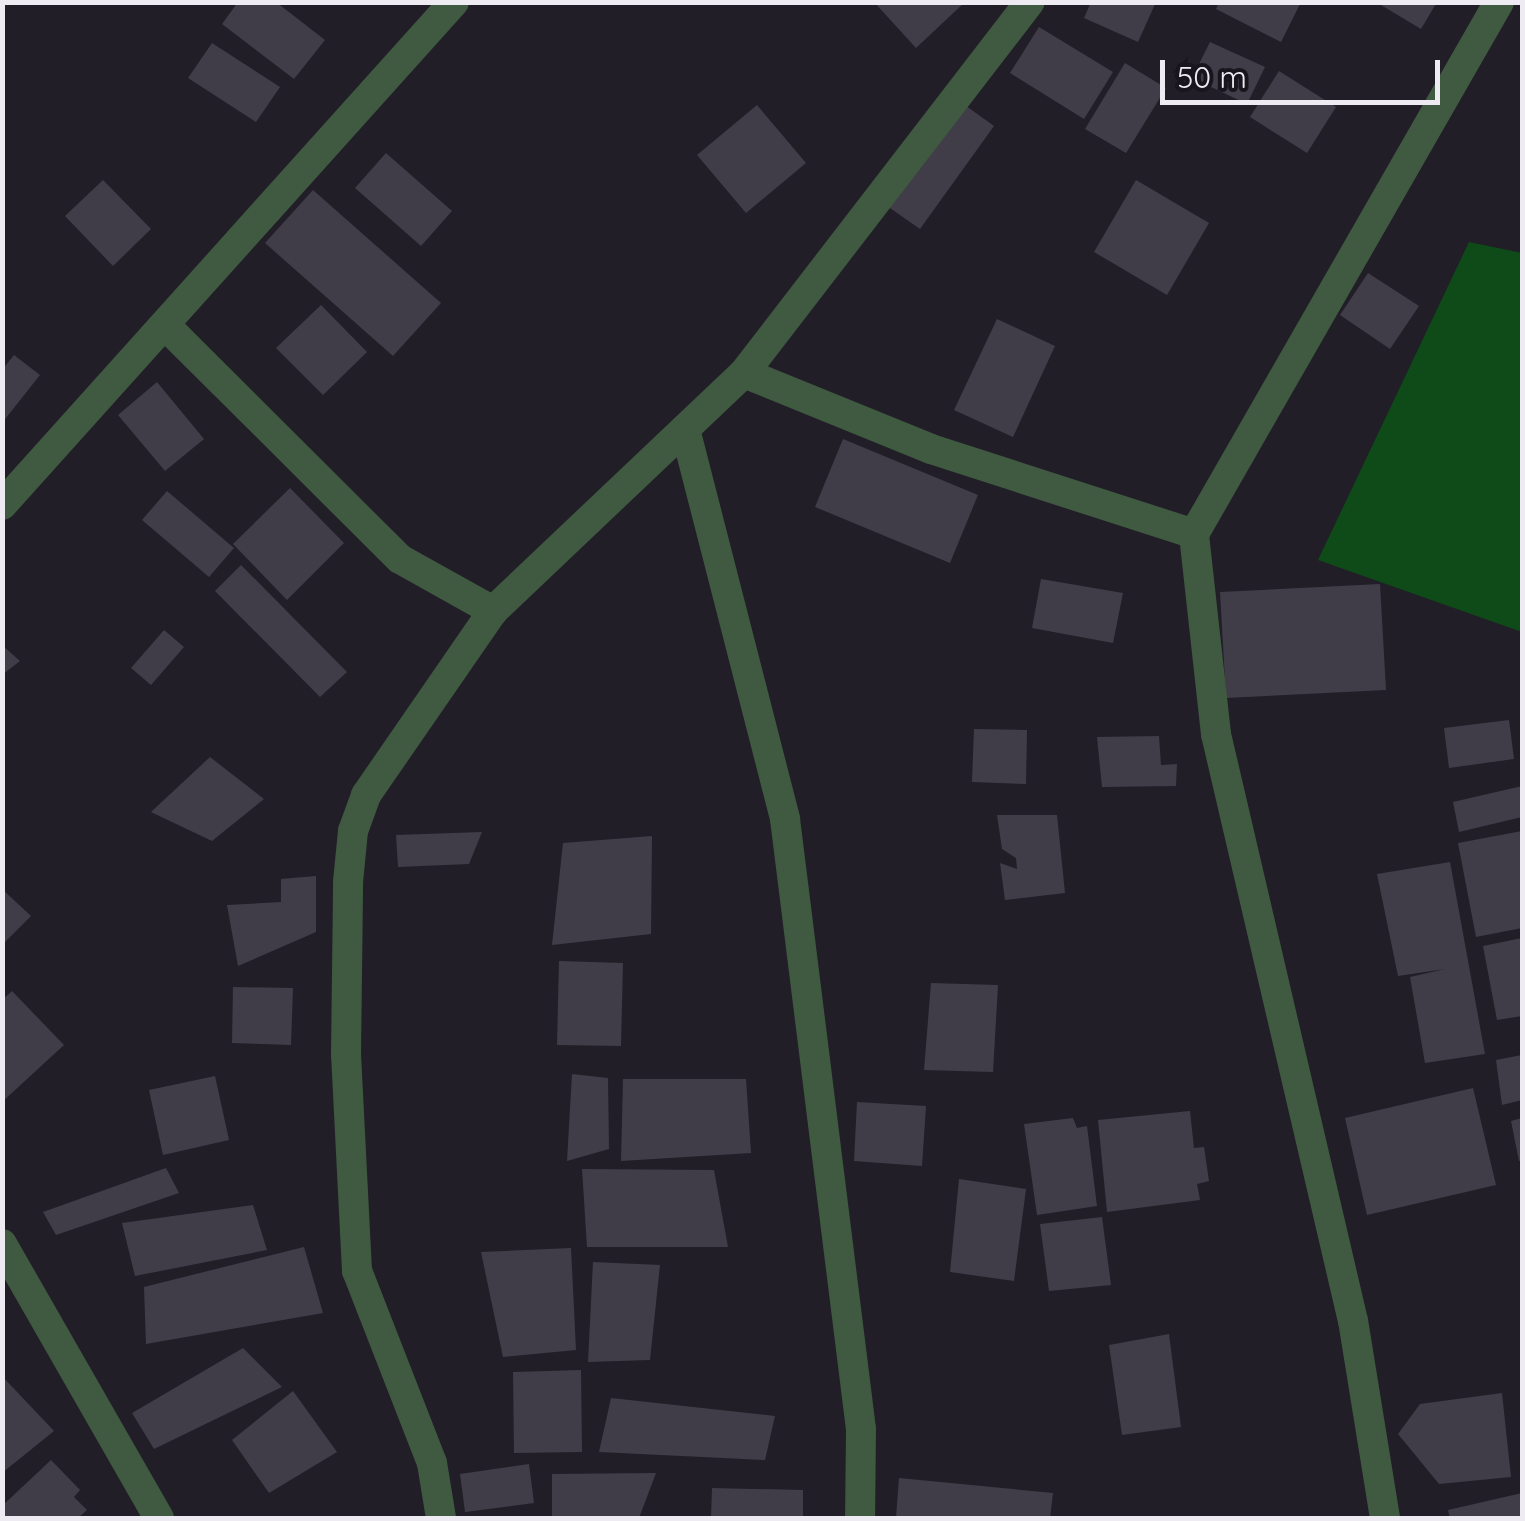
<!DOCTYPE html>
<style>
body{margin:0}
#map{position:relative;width:1525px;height:1521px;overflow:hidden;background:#211e28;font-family:Quicksand,sans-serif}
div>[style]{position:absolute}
.green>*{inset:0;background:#0e4b18}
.building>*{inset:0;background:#403d48}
.minor>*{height:30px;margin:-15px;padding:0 15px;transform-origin:15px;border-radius:15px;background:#3f5a40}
span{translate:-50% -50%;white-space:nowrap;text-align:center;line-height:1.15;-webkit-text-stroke:9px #18151e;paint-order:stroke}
.frame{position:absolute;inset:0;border:5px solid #eeecf2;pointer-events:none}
.scale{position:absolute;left:1160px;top:60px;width:280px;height:45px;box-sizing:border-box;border:5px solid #eeecf2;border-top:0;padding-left:12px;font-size:30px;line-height:35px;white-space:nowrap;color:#eeecf2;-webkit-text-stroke:8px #18151e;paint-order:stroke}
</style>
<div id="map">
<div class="green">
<i style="clip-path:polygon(1469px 242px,1522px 253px,1522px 632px,1318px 560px)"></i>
</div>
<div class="building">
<i style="clip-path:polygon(238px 2px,276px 2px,325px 40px,294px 79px,222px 24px)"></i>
<i style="clip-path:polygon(874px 2px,965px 2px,916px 48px)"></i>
<i style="clip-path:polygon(1091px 2px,1156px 2px,1138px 42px,1084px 18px)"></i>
<i style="clip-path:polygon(1219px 2px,1301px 2px,1281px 42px,1216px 9px)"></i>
<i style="clip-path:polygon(1376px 2px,1437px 2px,1421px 29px)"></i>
<i style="clip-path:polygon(1039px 27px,1113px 72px,1084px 119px,1010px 73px)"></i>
<i style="clip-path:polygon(1210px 42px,1265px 67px,1247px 104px,1192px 78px)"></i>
<i style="clip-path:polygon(212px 43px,280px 87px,256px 122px,188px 78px)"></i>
<i style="clip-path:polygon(1125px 63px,1166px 88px,1126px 153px,1085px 129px)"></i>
<i style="clip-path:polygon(1279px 71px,1336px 107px,1307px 153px,1250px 117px)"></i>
<i style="clip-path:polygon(962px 103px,994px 126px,920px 229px,887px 206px)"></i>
<i style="clip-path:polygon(757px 105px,806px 163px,746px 213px,697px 155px)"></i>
<i style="clip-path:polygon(386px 153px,452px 211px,421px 246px,355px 188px)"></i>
<i style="clip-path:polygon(103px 180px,151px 229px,113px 266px,65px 216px)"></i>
<i style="clip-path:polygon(1136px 180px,1209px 223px,1167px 295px,1094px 252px)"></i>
<i style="clip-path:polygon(313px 190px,441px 303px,393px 356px,265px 243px)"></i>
<i style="clip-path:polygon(1368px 273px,1419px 306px,1390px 349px,1340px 315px)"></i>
<i style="clip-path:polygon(321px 305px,367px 352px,323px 395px,276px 348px)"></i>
<i style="clip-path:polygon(997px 319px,1055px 346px,1013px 437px,954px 410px)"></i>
<i style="clip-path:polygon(14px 355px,40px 375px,2px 423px,2px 370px)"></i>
<i style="clip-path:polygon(157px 382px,204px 439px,165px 471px,118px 415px)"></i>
<i style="clip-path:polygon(843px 439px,978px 495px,950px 563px,815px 507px)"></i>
<i style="clip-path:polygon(290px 488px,344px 543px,287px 600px,233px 544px)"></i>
<i style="clip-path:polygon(167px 491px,234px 548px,209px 577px,142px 520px)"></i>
<i style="clip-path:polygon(241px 565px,347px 672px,320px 697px,215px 591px)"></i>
<i style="clip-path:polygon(1041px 579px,1123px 593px,1113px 643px,1032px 628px)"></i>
<i style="clip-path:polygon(1380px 584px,1386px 690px,1226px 698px,1220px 592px)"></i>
<i style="clip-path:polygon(164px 630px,184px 647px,151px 685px,131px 668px)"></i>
<i style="clip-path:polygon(2px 645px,20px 661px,2px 675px)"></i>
<i style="clip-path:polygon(1509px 720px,1514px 759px,1449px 768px,1444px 728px)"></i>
<i style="clip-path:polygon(974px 729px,1027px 730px,1026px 784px,972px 782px)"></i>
<i style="clip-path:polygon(1159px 736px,1161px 765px,1177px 764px,1176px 786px,1102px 787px,1097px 737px)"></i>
<i style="clip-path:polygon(210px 757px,264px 799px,212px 841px,151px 812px)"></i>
<i style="clip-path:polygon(1522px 786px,1522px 817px,1459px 832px,1453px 802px)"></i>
<i style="clip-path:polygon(997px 815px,1057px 815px,1065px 893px,1005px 900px,1000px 863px,1017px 869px,1016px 858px,1002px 849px)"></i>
<i style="clip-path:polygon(1522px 831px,1522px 928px,1476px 937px,1458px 843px)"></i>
<i style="clip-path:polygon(482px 832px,469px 864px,398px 867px,396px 835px)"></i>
<i style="clip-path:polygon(652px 836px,651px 934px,552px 945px,563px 843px)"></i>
<i style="clip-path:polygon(1450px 862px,1485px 1054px,1425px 1063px,1410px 977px,1445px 969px,1398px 976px,1377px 874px)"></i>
<i style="clip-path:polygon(316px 876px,316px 932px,238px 966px,227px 905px,281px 902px,281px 879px)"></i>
<i style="clip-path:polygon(2px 889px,31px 916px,2px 945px)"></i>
<i style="clip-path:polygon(1522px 938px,1522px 1016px,1497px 1020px,1483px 946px)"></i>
<i style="clip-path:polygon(559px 961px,623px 963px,621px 1046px,557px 1045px)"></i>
<i style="clip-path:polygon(931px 983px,998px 985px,993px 1072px,924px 1070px)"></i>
<i style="clip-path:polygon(233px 987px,293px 988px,291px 1045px,232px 1043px)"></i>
<i style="clip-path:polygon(12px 991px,64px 1045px,2px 1102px,2px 1000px)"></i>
<i style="clip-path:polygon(1522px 1055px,1522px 1100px,1502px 1105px,1496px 1060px)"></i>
<i style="clip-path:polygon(572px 1074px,608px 1078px,609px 1149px,567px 1161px)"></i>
<i style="clip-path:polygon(215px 1076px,229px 1140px,163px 1155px,149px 1090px)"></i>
<i style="clip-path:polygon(623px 1079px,746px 1079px,751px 1153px,621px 1161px)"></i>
<i style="clip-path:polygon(1473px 1088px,1496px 1185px,1367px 1215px,1345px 1118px)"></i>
<i style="clip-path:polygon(857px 1102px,926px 1106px,922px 1166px,854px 1161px)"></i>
<i style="clip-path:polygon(1190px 1111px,1194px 1148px,1204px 1147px,1209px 1181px,1197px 1184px,1200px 1200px,1107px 1212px,1098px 1120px)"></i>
<i style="clip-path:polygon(1073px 1118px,1077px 1128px,1087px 1126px,1097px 1206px,1037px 1215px,1024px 1124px)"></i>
<i style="clip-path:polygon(1522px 1118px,1522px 1160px,1519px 1161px,1511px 1121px)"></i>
<i style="clip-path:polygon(166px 1168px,179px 1193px,56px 1235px,43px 1212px)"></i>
<i style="clip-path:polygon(582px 1169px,714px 1170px,728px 1247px,587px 1247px)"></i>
<i style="clip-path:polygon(959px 1179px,1026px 1189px,1014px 1281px,950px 1272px)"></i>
<i style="clip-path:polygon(253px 1205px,267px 1250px,135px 1276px,122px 1223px)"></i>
<i style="clip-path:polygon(1102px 1217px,1111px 1285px,1049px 1291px,1040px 1224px)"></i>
<i style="clip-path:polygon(304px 1247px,323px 1313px,146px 1344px,144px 1287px)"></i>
<i style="clip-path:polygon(571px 1248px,576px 1350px,503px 1357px,481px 1252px)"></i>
<i style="clip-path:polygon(593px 1262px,660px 1265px,650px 1360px,588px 1362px)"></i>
<i style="clip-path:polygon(1169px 1334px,1181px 1427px,1122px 1435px,1109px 1345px)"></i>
<i style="clip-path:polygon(243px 1348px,282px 1387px,154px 1449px,132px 1413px)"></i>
<i style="clip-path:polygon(581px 1370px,582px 1452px,514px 1453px,513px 1372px)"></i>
<i style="clip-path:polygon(2px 1376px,54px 1431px,2px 1473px)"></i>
<i style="clip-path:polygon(293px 1391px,337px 1452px,269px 1493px,232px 1440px)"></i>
<i style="clip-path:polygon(1502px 1393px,1511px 1477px,1439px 1484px,1398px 1434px,1420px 1404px)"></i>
<i style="clip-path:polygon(611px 1398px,775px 1416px,765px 1460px,599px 1452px)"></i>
<i style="clip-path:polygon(51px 1460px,80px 1490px,74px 1497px,87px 1510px,78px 1518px,2px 1518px,2px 1506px)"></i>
<i style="clip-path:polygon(529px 1464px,534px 1503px,465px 1512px,460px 1474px)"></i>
<i style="clip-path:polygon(656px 1473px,639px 1518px,552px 1518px,552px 1474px)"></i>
<i style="clip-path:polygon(899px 1478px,1053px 1493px,1050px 1518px,896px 1518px)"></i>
<i style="clip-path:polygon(712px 1488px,803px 1490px,803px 1518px,711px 1518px)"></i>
<i style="clip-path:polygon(1522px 1493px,1522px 1518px,1450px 1518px,1448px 1510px)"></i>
</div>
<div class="minor">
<i style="left:166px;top:326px;width:330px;rotate:44.9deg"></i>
<i style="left:400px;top:559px;width:107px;rotate:29.2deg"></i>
<i style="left:744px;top:373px;width:202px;rotate:22.1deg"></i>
<i style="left:931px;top:449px;width:276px;rotate:17.9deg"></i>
<i style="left:685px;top:429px;width:403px;rotate:75.6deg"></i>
<i style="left:785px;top:819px;width:615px;rotate:82.9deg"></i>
<i style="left:861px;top:1429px;width:89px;rotate:90.6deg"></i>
<i style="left:2px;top:505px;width:676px;rotate:-48.06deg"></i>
<i style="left:2px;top:1244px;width:316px;rotate:60.2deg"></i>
<i style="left:441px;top:1518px;width:56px;rotate:-99.3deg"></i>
<i style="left:432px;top:1463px;width:206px;rotate:-111.3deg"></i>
<i style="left:357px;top:1271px;width:216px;rotate:-92.9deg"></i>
<i style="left:346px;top:1055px;width:173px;rotate:-89.3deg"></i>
<i style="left:348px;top:882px;width:51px;rotate:-84.4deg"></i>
<i style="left:353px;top:831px;width:38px;rotate:-70deg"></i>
<i style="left:366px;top:795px;width:224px;rotate:-55.4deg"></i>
<i style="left:493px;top:611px;width:346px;rotate:-43.5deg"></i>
<i style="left:744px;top:373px;width:468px;rotate:-52.4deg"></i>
<i style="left:1385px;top:1518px;width:200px;rotate:-99.2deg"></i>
<i style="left:1353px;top:1321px;width:603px;rotate:-103.14deg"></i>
<i style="left:1216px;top:734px;width:201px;rotate:-96.3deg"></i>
<i style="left:1194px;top:534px;width:613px;rotate:-60.17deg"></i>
</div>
<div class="frame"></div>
<div class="scale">50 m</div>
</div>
